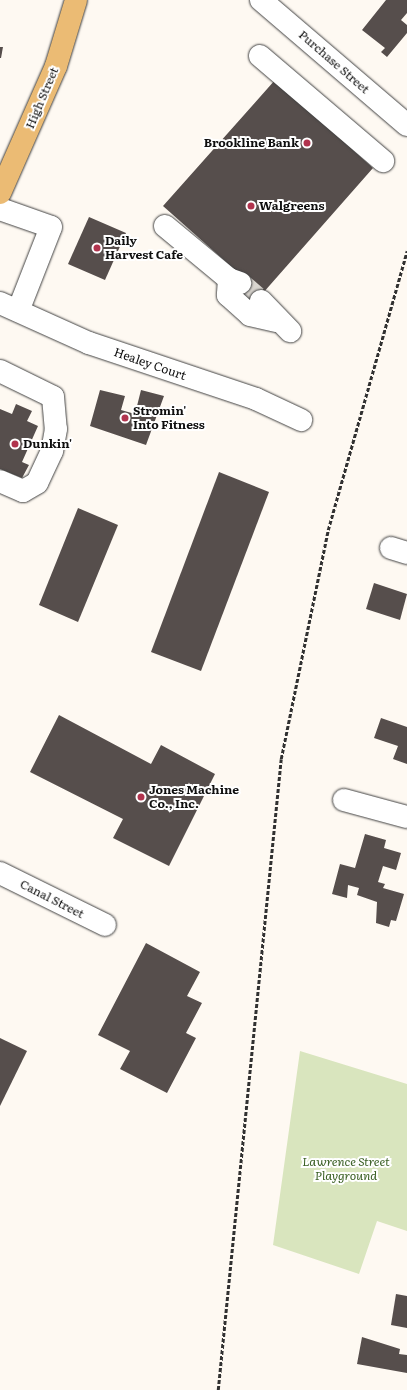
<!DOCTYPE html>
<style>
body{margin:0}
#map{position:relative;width:407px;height:1390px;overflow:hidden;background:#fef9f2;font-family:Literata,serif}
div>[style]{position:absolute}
.green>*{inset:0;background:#d9e5be}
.building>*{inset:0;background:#564e4c}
.minor-tunnel>*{height:22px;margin-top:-11px;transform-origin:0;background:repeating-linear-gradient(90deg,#dad6d0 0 22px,transparent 0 33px)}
.path>*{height:2.5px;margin-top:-1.25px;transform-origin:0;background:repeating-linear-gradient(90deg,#313131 0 4px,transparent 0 6px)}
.roads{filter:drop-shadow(0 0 1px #424242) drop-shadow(0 0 1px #424242)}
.minor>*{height:22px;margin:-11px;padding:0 11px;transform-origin:11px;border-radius:11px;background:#fff}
.major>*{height:22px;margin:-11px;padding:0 11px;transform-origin:11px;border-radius:11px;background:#ebbb74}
.dots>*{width:11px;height:11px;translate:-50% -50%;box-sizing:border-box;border:2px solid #fff;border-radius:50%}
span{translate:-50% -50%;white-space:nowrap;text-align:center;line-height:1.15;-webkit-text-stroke:4px #fff;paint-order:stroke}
.street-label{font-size:12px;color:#0f0f0f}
.poi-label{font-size:12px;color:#0f0f0f;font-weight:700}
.right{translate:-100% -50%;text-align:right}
.left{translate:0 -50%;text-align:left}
.park-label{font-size:12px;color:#3b6025;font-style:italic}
</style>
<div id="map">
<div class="green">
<i style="clip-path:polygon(300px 1051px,407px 1084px,407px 1231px,377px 1221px,359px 1274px,273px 1245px)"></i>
</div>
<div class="building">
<i style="clip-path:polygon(386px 0,407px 0,407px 13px,401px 20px,407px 25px,407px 33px,387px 57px,381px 52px,385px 48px,362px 30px)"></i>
<i style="clip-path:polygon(0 47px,3px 47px,1px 58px,0 58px)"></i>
<i style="clip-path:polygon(275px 80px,373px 168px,263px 293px,253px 310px,233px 291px,244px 278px,163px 206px)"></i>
<i style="clip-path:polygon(89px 217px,126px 233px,105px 280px,68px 264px)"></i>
<i style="clip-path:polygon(100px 390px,125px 396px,121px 410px,135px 414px,141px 390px,164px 396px,146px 445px,90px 426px)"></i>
<i style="clip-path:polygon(16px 404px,32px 411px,27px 421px,38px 426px,22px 462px,29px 465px,22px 478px,0 469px,0 409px,12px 414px)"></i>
<i style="clip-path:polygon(219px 472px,269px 492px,201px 671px,151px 652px)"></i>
<i style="clip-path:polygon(78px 508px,118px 525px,78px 622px,39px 605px)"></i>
<i style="clip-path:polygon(374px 583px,407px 594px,400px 620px,366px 609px)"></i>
<i style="clip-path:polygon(59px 715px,151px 764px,161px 745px,215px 774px,169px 866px,113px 838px,123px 819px,30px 772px)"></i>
<i style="clip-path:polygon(381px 718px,407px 727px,407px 764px,393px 759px,398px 746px,374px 738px)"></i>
<i style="clip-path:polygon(365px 834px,386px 840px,384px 848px,401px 853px,396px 870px,383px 866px,378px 882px,385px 884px,383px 888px,404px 894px,396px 921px,391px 920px,389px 927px,376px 923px,377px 902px,357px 895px,359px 888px,348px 885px,347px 898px,332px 894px,340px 864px,355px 868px)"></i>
<i style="clip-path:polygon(146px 943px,200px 972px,187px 996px,202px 1003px,186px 1033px,196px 1038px,167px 1093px,120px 1069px,130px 1051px,98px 1035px)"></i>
<i style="clip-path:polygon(0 1038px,27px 1051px,0 1106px)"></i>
<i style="clip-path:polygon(396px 1294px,407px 1296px,407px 1328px,391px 1325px)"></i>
<i style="clip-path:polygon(362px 1337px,400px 1349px,399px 1354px,407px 1355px,407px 1373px,357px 1364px)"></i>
</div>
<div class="minor-tunnel">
<i style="left:240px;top:283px;width:28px;rotate:41deg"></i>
</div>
<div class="path">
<i style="left:218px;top:1390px;width:634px;rotate:-84.3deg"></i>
<i style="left:281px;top:759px;width:234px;rotate:-78.4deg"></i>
<i style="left:328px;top:530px;width:290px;rotate:-74.2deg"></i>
</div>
<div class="roads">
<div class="minor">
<i style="left:261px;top:0;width:192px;rotate:40.6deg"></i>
<i style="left:260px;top:56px;width:162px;rotate:40.5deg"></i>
<i style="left:0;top:209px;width:54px;rotate:19.4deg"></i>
<i style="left:51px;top:227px;width:90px;rotate:111.4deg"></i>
<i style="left:165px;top:226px;width:83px;rotate:39.6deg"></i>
<i style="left:229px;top:279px;width:12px;rotate:20deg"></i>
<i style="left:229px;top:279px;width:16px;rotate:94deg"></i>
<i style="left:228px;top:295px;width:30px;rotate:42deg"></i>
<i style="left:250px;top:315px;width:27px;rotate:13deg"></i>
<i style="left:261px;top:301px;width:42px;rotate:46deg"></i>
<i style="left:0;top:303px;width:98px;rotate:24.2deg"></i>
<i style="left:89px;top:343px;width:176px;rotate:18.5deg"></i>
<i style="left:256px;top:399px;width:50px;rotate:25deg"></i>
<i style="left:0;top:371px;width:59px;rotate:26.1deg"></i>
<i style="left:53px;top:397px;width:32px;rotate:85deg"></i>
<i style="left:56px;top:429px;width:22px;rotate:100deg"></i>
<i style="left:52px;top:451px;width:35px;rotate:115deg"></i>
<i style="left:37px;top:483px;width:16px;rotate:150deg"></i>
<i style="left:23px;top:491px;width:25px;rotate:-157deg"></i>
<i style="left:391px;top:548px;width:17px;rotate:17deg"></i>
<i style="left:344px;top:800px;width:65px;rotate:15.1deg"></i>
<i style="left:0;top:873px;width:117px;rotate:26.3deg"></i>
</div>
<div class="major">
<i style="left:0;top:193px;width:139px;rotate:-66.2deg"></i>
<i style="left:56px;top:66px;width:69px;rotate:-73.1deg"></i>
</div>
</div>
<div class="dots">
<i style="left:307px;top:143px;background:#b1344e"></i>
<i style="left:251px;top:206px;background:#b1344e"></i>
<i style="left:97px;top:248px;background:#b1344e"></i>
<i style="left:125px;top:418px;background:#b1344e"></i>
<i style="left:15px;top:444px;background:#b1344e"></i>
<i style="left:141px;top:797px;background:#b1344e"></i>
</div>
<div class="street-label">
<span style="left:334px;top:62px;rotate:41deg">Purchase Street</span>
<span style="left:42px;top:98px;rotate:-67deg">High Street</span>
<span style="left:150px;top:364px;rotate:19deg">Healey Court</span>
<span style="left:52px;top:899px;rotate:27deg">Canal Street</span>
</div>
<div class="poi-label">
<span class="right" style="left:299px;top:143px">Brookline Bank</span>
<span class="left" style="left:259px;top:206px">Walgreens</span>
<span class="left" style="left:105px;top:248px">Daily<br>Harvest Cafe</span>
<span class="left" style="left:133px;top:418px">Stromin'<br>Into Fitness</span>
<span class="left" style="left:23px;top:444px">Dunkin'</span>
<span class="left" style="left:149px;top:797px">Jones Machine<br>Co., Inc.</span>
</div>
<div class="park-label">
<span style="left:346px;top:1169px">Lawrence Street<br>Playground</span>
</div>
</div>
